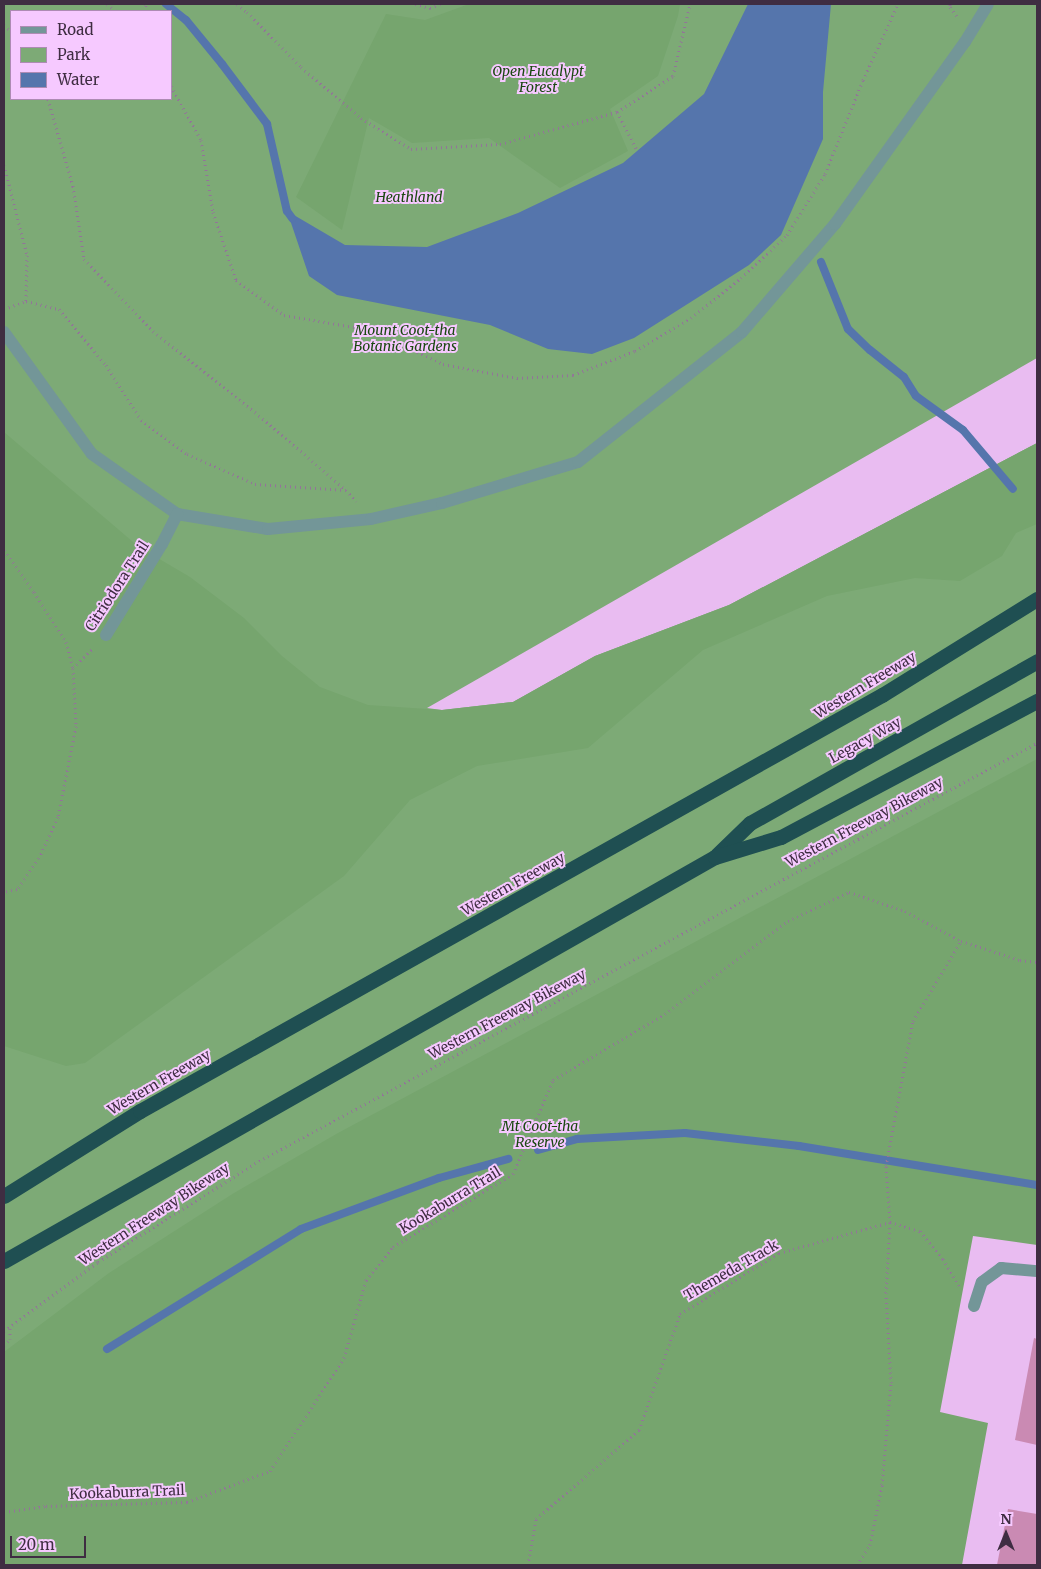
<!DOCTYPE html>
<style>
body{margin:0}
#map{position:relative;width:1041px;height:1569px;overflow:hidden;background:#e9bcf1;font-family:Merriweather,serif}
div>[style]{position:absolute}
.green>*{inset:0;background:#7daa76}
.forest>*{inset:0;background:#76a56e}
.water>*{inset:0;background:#5575ac}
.stream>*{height:8px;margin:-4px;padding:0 4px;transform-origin:4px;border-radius:4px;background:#5575ac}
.building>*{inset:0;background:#ca8ab3}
.path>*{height:3px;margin-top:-1.5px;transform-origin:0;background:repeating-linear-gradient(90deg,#937499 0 1px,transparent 0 5px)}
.minor>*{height:12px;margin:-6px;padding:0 6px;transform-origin:6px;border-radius:6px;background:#739698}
.highway>*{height:15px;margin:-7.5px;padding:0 7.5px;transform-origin:7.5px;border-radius:7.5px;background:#1f4f52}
span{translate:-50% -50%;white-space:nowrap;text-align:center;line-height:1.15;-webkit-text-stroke:4px #f6c9ff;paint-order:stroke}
.park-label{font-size:14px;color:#1a4911;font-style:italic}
.street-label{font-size:14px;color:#3f2d42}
.frame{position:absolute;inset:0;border:5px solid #3f2d42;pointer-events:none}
.legend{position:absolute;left:10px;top:10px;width:162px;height:90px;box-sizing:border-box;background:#f6c9ff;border:1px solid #ad8bb3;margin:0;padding:6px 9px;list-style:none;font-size:15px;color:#3f2d42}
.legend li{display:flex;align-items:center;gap:10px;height:25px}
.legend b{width:25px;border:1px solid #ad8bb3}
.north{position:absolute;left:981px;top:1509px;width:50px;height:50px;-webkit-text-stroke:4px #f6c9ff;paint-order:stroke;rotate:0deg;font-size:14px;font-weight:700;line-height:20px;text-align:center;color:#3f2d42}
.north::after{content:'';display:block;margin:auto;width:18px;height:22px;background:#3f2d42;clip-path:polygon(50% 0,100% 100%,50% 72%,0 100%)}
.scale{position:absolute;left:10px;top:1536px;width:76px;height:22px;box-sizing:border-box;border:2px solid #3f2d42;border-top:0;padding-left:6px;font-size:15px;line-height:18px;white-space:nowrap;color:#3f2d42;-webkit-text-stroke:4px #f6c9ff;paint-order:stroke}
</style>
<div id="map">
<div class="green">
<i style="clip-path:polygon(evenodd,4px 4px,1037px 4px,1037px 358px,427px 708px,442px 710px,513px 702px,595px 656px,729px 605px,1037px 443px,1037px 804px,964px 1218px,4px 1565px,4px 4px,11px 11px,171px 11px,171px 99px,11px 99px,11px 11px)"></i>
</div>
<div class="forest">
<i style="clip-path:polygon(469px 4px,680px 4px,678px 16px,658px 76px,610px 109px,628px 151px,560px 188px,489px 138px,412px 143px,369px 118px,342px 230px,296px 197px,386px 14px,425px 20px)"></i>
<i style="clip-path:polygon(4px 432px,139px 547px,190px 577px,244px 618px,282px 656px,320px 687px,368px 705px,442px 710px,513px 702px,595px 656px,729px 605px,1037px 443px,1037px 524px,1016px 533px,1002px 556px,960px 581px,915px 578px,827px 596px,703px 650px,588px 748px,477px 766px,410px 800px,344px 876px,85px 1063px,66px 1066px,4px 1046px)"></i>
<i style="clip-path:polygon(1037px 759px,1037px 1245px,973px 1236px,940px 1412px,988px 1423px,962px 1565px,4px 1565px,4px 1352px,109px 1273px,234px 1193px,338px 1133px)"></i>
</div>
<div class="water">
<i style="clip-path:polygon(748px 4px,831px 4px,823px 92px,823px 139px,781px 235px,749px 265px,634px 338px,592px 354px,548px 349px,490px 325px,337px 295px,309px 276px,287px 211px,345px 245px,427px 247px,518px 213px,623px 163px,704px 94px)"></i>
</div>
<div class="stream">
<i style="left:166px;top:4px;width:26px;rotate:39deg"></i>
<i style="left:186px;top:20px;width:57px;rotate:50.7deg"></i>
<i style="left:222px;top:64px;width:75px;rotate:53.1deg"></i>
<i style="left:267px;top:124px;width:89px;rotate:77.1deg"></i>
<i style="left:287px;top:211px;width:9px;rotate:54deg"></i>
<i style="left:821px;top:262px;width:72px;rotate:68.1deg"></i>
<i style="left:848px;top:329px;width:30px;rotate:44deg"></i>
<i style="left:870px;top:350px;width:43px;rotate:38.5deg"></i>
<i style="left:904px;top:377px;width:22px;rotate:58deg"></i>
<i style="left:916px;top:396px;width:58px;rotate:35.9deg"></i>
<i style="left:963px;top:430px;width:77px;rotate:49.7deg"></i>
<i style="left:538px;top:1150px;width:41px;rotate:-15.8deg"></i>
<i style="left:577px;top:1139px;width:108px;rotate:-3.2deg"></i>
<i style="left:685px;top:1133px;width:115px;rotate:6.5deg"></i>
<i style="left:799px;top:1146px;width:241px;rotate:9.3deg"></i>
<i style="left:107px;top:1349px;width:228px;rotate:-31.7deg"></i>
<i style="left:301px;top:1229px;width:147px;rotate:-20.3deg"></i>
<i style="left:439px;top:1178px;width:72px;rotate:-15.4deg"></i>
</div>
<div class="building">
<i style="clip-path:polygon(1034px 1338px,1037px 1339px,1037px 1445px,1015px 1440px)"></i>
<i style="clip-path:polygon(1008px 1509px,1037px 1514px,1037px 1565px,997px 1565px)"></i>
</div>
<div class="path">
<i style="left:107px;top:4px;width:11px;rotate:38deg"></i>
<i style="left:237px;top:4px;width:13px;rotate:39deg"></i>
<i style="left:247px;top:12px;width:77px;rotate:45.5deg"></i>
<i style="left:301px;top:67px;width:79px;rotate:40.4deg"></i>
<i style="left:361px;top:118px;width:59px;rotate:31.8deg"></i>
<i style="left:411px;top:149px;width:89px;rotate:-3.2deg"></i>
<i style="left:500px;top:144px;width:121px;rotate:-15.3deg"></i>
<i style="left:617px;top:112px;width:67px;rotate:-32.7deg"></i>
<i style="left:673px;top:76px;width:74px;rotate:-76.7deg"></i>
<i style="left:415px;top:4px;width:16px;rotate:15deg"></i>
<i style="left:430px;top:8px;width:11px;rotate:-22deg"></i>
<i style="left:950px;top:4px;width:3px;rotate:90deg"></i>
<i style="left:950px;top:7px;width:14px;rotate:54deg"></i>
<i style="left:145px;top:11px;width:7px;rotate:-82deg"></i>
<i style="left:4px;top:25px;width:9px;rotate:41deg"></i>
<i style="left:171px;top:86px;width:62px;rotate:60.9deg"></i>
<i style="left:201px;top:140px;width:73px;rotate:80.5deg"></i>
<i style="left:213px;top:212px;width:72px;rotate:71.3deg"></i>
<i style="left:236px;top:280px;width:59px;rotate:36.1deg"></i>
<i style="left:284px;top:315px;width:89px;rotate:9.7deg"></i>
<i style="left:372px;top:330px;width:79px;rotate:25.6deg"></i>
<i style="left:443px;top:364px;width:75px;rotate:10.7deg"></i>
<i style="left:517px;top:378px;width:56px;rotate:-3.1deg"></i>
<i style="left:573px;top:375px;width:66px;rotate:-21.2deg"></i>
<i style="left:635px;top:351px;width:65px;rotate:-30.5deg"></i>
<i style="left:691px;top:318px;width:64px;rotate:-38.7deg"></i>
<i style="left:741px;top:278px;width:63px;rotate:-43.1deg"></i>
<i style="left:787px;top:235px;width:72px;rotate:-58.1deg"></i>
<i style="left:825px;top:174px;width:101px;rotate:-68deg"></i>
<i style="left:863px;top:80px;width:84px;rotate:-65.3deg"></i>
<i style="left:48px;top:99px;width:91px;rotate:74deg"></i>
<i style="left:73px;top:186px;width:74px;rotate:81.4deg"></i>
<i style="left:84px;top:259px;width:100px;rotate:46.2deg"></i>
<i style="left:153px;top:331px;width:130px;rotate:38.5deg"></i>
<i style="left:255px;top:412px;width:120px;rotate:40.6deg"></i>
<i style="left:346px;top:490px;width:15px;rotate:48deg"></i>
<i style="left:617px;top:112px;width:41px;rotate:62.2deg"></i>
<i style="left:4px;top:165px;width:93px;rotate:75.7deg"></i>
<i style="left:27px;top:255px;width:46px;rotate:91.2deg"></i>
<i style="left:4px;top:309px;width:23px;rotate:-20deg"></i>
<i style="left:26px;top:301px;width:34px;rotate:14deg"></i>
<i style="left:59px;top:309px;width:73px;rotate:50deg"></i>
<i style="left:106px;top:365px;width:65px;rotate:57.5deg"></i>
<i style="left:141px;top:420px;width:57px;rotate:36.5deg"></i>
<i style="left:187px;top:454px;width:74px;rotate:23.8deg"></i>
<i style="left:255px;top:484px;width:91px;rotate:3.8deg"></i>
<i style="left:4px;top:550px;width:52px;rotate:54.5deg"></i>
<i style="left:34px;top:592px;width:59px;rotate:57.4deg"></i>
<i style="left:66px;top:642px;width:27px;rotate:75deg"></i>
<i style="left:73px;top:668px;width:58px;rotate:87deg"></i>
<i style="left:76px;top:726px;width:93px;rotate:101.2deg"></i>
<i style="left:58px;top:817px;width:45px;rotate:114.9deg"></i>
<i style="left:39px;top:858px;width:38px;rotate:125deg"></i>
<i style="left:17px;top:889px;width:13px;rotate:167deg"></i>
<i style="left:73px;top:668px;width:28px;rotate:-45deg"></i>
<i style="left:4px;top:1331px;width:117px;rotate:-36.3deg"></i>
<i style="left:98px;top:1262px;width:190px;rotate:-32.1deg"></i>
<i style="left:259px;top:1161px;width:883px;rotate:-28.25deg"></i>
<i style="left:4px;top:1345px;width:8px;rotate:-45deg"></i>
<i style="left:10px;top:1339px;width:13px;rotate:-90deg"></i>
<i style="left:4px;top:1512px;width:42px;rotate:-8.1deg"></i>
<i style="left:46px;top:1506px;width:141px;rotate:-1.6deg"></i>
<i style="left:187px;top:1502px;width:89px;rotate:-20.5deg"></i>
<i style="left:270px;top:1471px;width:135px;rotate:-56.8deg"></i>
<i style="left:344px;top:1358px;width:81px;rotate:-74.2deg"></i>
<i style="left:366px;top:1280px;width:43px;rotate:-50.7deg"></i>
<i style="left:393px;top:1247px;width:140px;rotate:-31.3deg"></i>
<i style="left:513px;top:1174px;width:102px;rotate:-66.9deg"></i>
<i style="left:553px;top:1080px;width:130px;rotate:-30.5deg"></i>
<i style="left:665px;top:1014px;width:154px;rotate:-37.1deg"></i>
<i style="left:788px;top:921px;width:68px;rotate:-25.4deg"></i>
<i style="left:849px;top:892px;width:59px;rotate:18.7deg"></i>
<i style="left:905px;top:911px;width:64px;rotate:28.2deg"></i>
<i style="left:961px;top:941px;width:62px;rotate:17.9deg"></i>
<i style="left:1020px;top:960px;width:17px;rotate:7deg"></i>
<i style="left:528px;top:1565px;width:47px;rotate:-80.1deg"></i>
<i style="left:536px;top:1519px;width:136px;rotate:-40.8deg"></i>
<i style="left:639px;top:1430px;width:123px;rotate:-70.5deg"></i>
<i style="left:680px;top:1314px;width:116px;rotate:-31.6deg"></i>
<i style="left:779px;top:1253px;width:115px;rotate:-15.6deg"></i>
<i style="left:890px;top:1222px;width:56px;rotate:-94.1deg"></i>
<i style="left:886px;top:1166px;width:147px;rotate:-79.5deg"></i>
<i style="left:913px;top:1021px;width:93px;rotate:-59deg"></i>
<i style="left:857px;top:1565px;width:24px;rotate:-57deg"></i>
<i style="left:870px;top:1545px;width:61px;rotate:-78.7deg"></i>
<i style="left:882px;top:1485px;width:102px;rotate:-85deg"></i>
<i style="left:891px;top:1383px;width:90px;rotate:-93.2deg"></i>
<i style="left:886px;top:1293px;width:71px;rotate:-86.8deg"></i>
<i style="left:890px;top:1222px;width:31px;rotate:17deg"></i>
<i style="left:920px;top:1231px;width:36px;rotate:51deg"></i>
<i style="left:943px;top:1259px;width:33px;rotate:59deg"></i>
</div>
<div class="minor">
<i style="left:4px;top:332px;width:150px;rotate:54.2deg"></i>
<i style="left:92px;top:454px;width:104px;rotate:35.2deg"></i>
<i style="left:177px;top:514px;width:92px;rotate:9.4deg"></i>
<i style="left:268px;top:529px;width:103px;rotate:-5.5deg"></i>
<i style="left:371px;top:519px;width:73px;rotate:-12.7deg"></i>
<i style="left:442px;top:503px;width:142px;rotate:-16.8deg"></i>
<i style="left:578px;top:462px;width:209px;rotate:-38.4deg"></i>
<i style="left:742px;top:332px;width:143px;rotate:-49.3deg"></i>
<i style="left:835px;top:224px;width:224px;rotate:-54.5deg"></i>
<i style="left:965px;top:42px;width:44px;rotate:-58.8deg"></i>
<i style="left:106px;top:635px;width:107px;rotate:-58.4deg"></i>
<i style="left:162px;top:544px;width:34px;rotate:-63deg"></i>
<i style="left:974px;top:1306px;width:25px;rotate:-72deg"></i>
<i style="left:982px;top:1282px;width:24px;rotate:-36deg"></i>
<i style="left:1001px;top:1268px;width:36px;rotate:5deg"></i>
</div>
<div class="highway">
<i style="left:717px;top:855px;width:46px;rotate:-44.1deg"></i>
<i style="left:750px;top:823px;width:330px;rotate:-29.4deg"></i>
<i style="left:4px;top:1196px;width:160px;rotate:-32deg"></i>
<i style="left:140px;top:1111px;width:851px;rotate:-29.28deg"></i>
<i style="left:882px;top:695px;width:182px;rotate:-31.8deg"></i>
<i style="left:4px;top:1261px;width:818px;rotate:-29.61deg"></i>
<i style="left:715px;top:857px;width:69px;rotate:-16.9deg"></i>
<i style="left:781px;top:837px;width:290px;rotate:-28deg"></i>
</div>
<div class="park-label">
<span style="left:538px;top:79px">Open Eucalypt<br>Forest</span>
<span style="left:409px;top:197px">Heathland</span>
<span style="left:405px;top:338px">Mount Coot-tha<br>Botanic Gardens</span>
<span style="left:540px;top:1134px">Mt Coot-tha<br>Reserve</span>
</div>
<div class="street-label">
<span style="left:117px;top:586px;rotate:-57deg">Citriodora Trail</span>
<span style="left:865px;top:685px;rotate:-31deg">Western Freeway</span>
<span style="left:865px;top:740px;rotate:-29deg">Legacy Way</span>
<span style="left:864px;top:822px;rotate:-28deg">Western Freeway Bikeway</span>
<span style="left:513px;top:884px;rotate:-29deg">Western Freeway</span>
<span style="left:507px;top:1014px;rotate:-28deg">Western Freeway Bikeway</span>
<span style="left:159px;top:1082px;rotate:-30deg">Western Freeway</span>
<span style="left:450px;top:1200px;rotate:-31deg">Kookaburra Trail</span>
<span style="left:154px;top:1214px;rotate:-33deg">Western Freeway Bikeway</span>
<span style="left:731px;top:1270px;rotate:-30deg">Themeda Track</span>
<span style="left:127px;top:1492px;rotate:-2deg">Kookaburra Trail</span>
</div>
<div class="frame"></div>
<ul class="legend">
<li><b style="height:6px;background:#739698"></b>Road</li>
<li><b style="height:14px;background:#7daa76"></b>Park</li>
<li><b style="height:14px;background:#5575ac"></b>Water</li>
</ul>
<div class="north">N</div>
<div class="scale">20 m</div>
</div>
